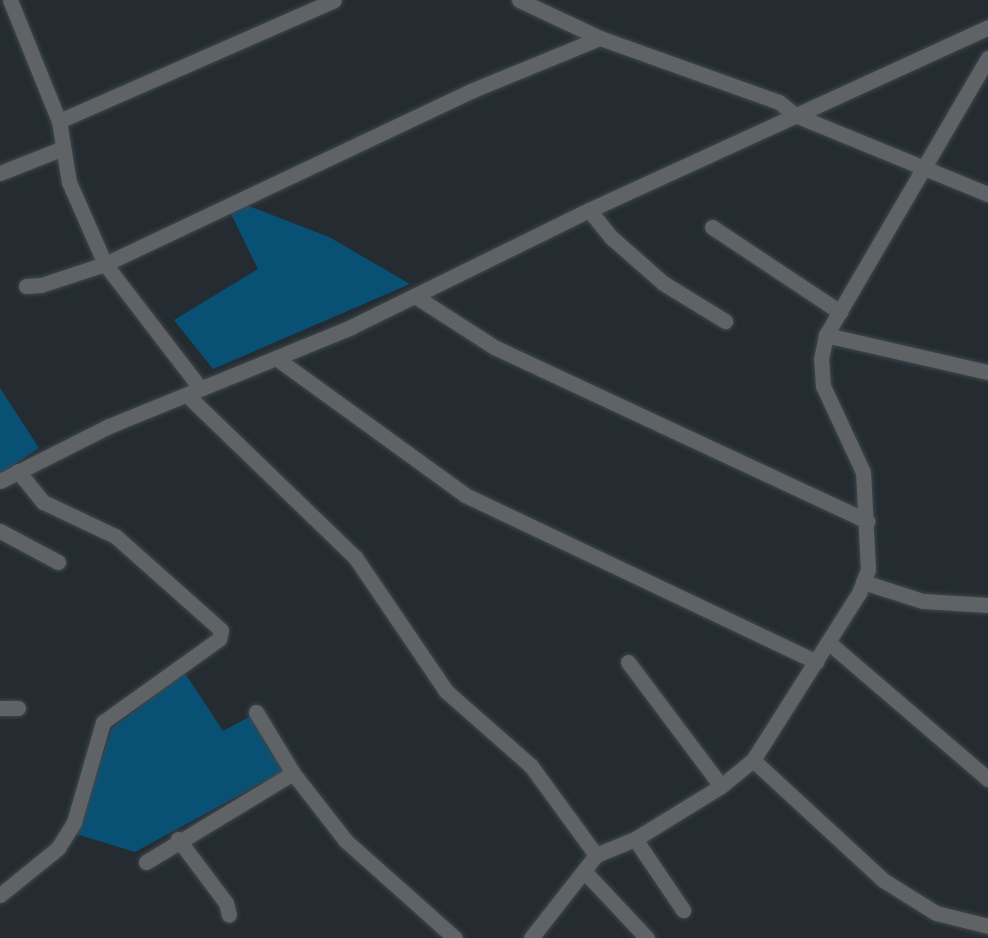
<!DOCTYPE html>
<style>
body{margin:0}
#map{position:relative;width:988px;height:938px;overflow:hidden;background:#242c31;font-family:"Space Grotesk",sans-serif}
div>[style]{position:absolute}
.green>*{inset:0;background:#085175}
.roads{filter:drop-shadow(0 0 2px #3f474c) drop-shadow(0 0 2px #3f474c)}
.street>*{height:15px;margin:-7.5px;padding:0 7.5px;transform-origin:7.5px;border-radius:7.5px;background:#5f6366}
span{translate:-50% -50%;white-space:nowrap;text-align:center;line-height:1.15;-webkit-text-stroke:10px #101416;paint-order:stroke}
</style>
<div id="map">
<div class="green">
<i style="clip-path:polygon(246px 205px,329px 237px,410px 284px,213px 369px,174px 320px,258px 269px,230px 212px)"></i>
<i style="clip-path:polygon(0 388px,39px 448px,0 474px)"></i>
<i style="clip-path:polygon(185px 673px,223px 731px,253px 715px,287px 769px,135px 852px,76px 834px,112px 728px)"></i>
</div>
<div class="roads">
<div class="street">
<i style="left:10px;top:0;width:131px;rotate:68deg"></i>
<i style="left:59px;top:121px;width:62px;rotate:80.7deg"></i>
<i style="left:69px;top:182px;width:90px;rotate:66.3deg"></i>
<i style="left:105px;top:264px;width:156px;rotate:52.5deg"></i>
<i style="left:519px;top:0;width:89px;rotate:25.1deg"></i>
<i style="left:600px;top:38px;width:190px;rotate:19.7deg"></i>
<i style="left:779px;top:102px;width:21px;rotate:39deg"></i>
<i style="left:795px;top:115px;width:209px;rotate:22.3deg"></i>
<i style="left:59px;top:121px;width:300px;rotate:-23.7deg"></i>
<i style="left:0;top:173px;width:68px;rotate:-21.6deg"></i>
<i style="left:589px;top:210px;width:36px;rotate:51deg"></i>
<i style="left:612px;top:238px;width:68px;rotate:41.4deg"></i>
<i style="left:663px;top:283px;width:73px;rotate:31.5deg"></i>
<i style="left:712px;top:227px;width:154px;rotate:33.6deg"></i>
<i style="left:26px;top:286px;width:15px;rotate:-4deg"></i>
<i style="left:41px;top:285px;width:67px;rotate:-18.2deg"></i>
<i style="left:105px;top:264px;width:407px;rotate:-25.3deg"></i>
<i style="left:473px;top:90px;width:137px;rotate:-22.3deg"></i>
<i style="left:415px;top:296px;width:94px;rotate:32.8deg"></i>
<i style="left:494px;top:347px;width:412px;rotate:25deg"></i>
<i style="left:826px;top:335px;width:166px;rotate:12.9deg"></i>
<i style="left:276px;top:358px;width:233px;rotate:35.9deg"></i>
<i style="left:465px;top:495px;width:389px;rotate:25.4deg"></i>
<i style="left:188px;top:396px;width:232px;rotate:44deg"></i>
<i style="left:355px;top:557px;width:162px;rotate:55.8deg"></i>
<i style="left:446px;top:691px;width:113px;rotate:41.4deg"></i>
<i style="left:531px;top:766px;width:110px;rotate:53.9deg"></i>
<i style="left:0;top:481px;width:122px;rotate:-26.8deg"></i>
<i style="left:109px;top:426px;width:261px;rotate:-22.2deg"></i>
<i style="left:351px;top:327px;width:265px;rotate:-26.2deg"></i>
<i style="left:589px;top:210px;width:439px;rotate:-24.6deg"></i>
<i style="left:0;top:531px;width:66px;rotate:28.1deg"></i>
<i style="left:863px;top:582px;width:63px;rotate:17.6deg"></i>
<i style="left:923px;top:601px;width:65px;rotate:3.5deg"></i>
<i style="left:828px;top:642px;width:211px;rotate:40.6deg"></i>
<i style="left:628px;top:662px;width:155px;rotate:53.1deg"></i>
<i style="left:0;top:708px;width:18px"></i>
<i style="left:256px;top:712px;width:71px;rotate:58.8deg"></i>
<i style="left:293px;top:773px;width:86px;rotate:52.1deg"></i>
<i style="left:346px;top:841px;width:146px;rotate:41.7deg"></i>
<i style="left:753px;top:760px;width:177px;rotate:42.7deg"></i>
<i style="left:883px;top:880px;width:62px;rotate:31.9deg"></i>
<i style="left:936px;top:913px;width:54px;rotate:14deg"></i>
<i style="left:178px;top:839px;width:80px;rotate:53.1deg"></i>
<i style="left:226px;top:903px;width:12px;rotate:76deg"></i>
<i style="left:635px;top:839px;width:86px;rotate:55.9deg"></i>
<i style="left:146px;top:862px;width:172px;rotate:-31.2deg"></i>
<i style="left:584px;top:871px;width:92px;rotate:46.8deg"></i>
<i style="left:0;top:895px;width:75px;rotate:-39deg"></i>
<i style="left:58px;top:848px;width:31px;rotate:-58deg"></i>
<i style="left:74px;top:822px;width:104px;rotate:-73.8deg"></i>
<i style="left:103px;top:722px;width:143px;rotate:-35.6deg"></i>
<i style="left:219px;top:639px;width:9px;rotate:-77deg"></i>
<i style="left:221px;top:630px;width:142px;rotate:-138.4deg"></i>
<i style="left:115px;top:536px;width:80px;rotate:-154.7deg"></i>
<i style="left:43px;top:502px;width:40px;rotate:-129deg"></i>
<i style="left:531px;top:938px;width:105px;rotate:-51.9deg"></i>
<i style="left:596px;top:855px;width:42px;rotate:-22.3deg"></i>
<i style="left:635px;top:839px;width:101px;rotate:-31.6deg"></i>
<i style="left:721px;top:786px;width:41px;rotate:-39.1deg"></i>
<i style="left:753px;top:760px;width:198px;rotate:-57.6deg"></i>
<i style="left:859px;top:593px;width:25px;rotate:-69deg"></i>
<i style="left:868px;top:570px;width:98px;rotate:-92.9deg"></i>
<i style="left:863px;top:472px;width:95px;rotate:-114.9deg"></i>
<i style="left:823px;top:386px;width:27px;rotate:-94deg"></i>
<i style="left:821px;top:359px;width:25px;rotate:-78deg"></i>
<i style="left:826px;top:335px;width:321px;rotate:-59.7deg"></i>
</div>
</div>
</div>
